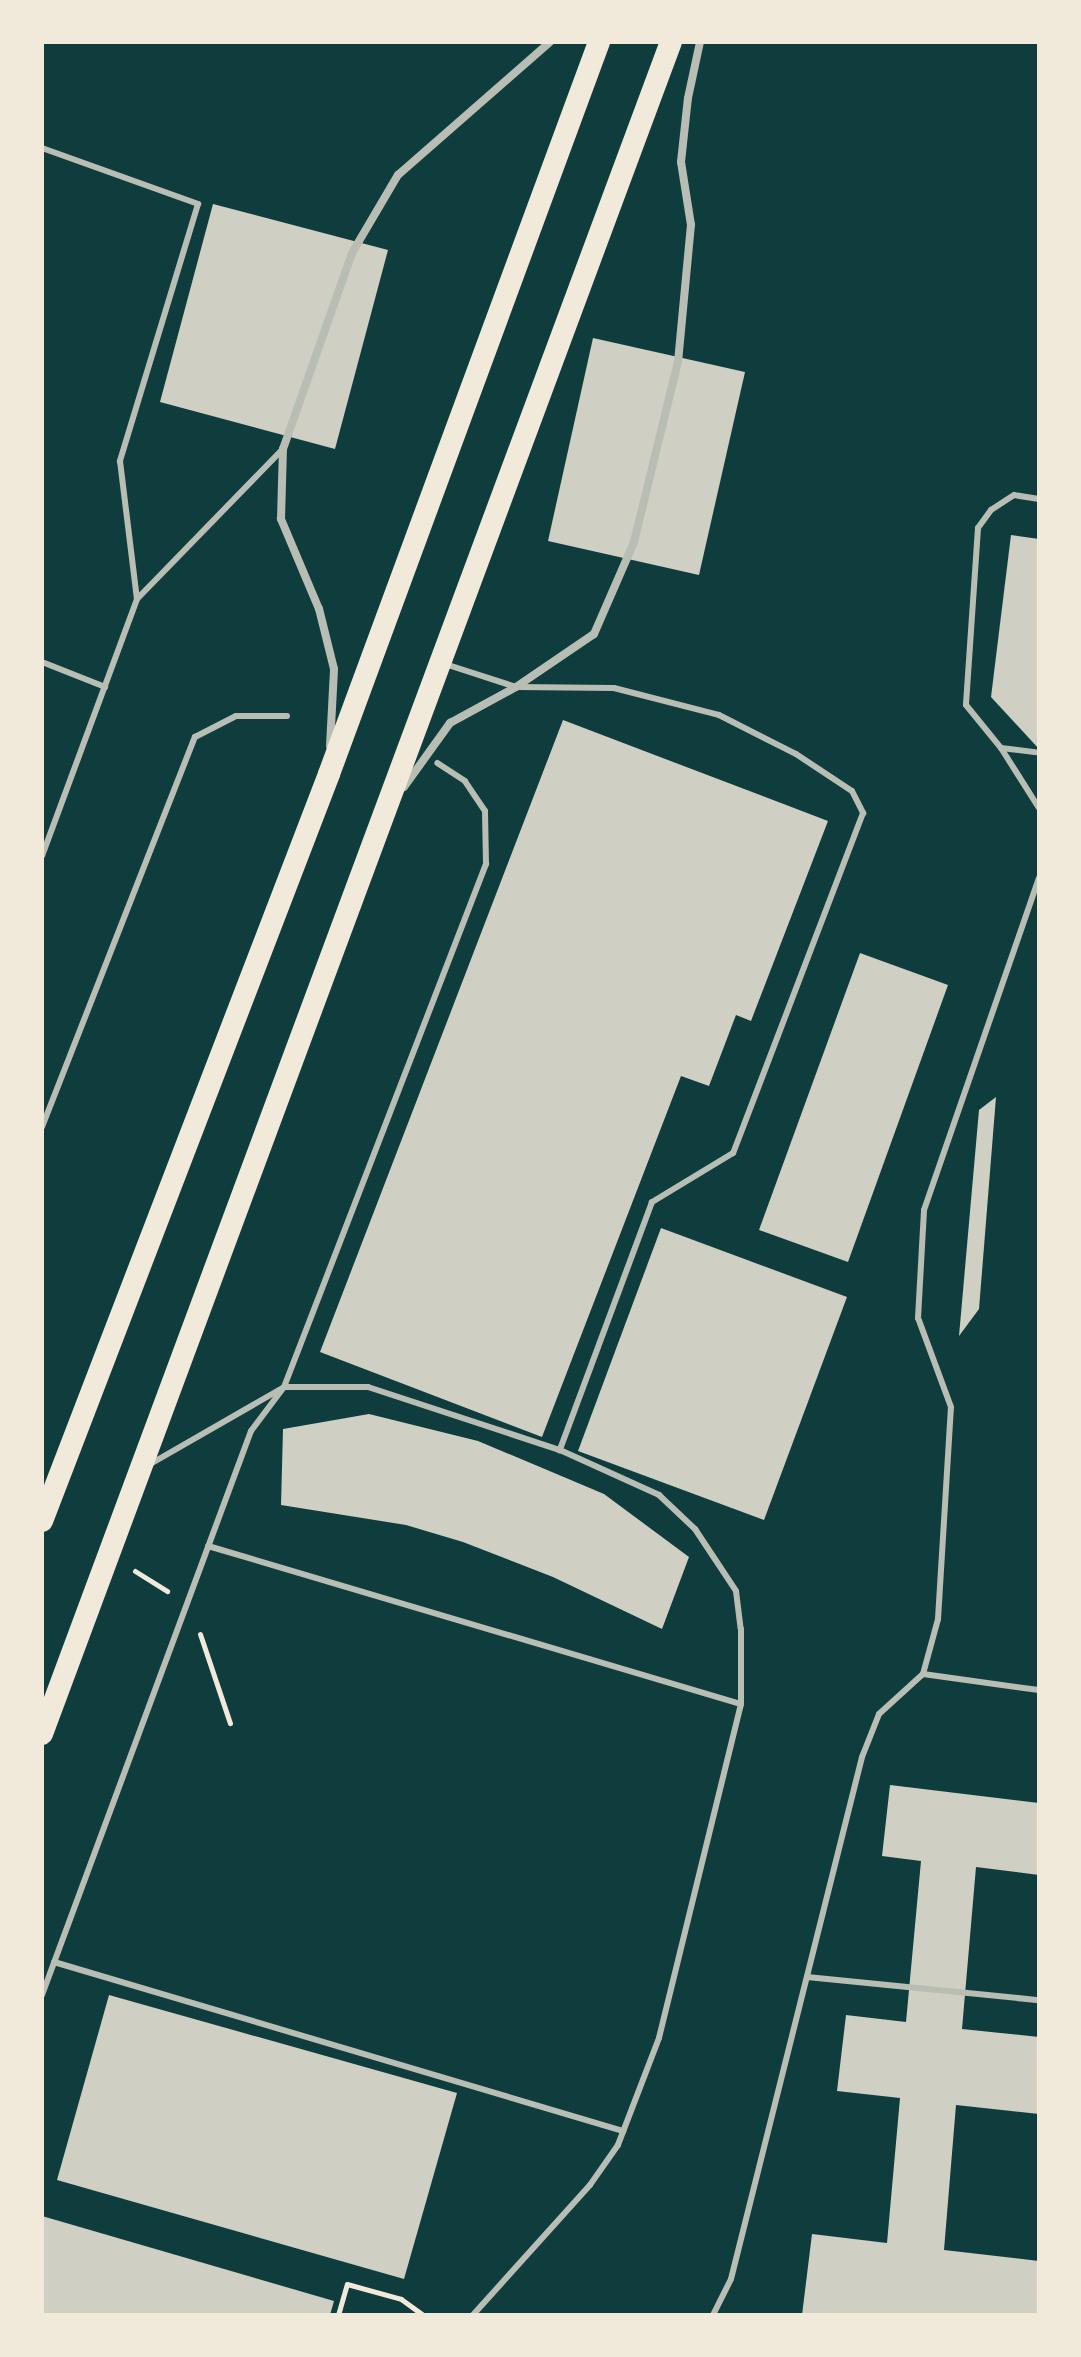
<!DOCTYPE html>
<style>
body{margin:0}
#map{position:relative;width:1081px;height:2357px;overflow:hidden;background:#0f3d3e;font-family:"PT Serif",serif}
div>[style]{position:absolute}
.building>*{inset:0;background:#cfcfc3}
.path>*{height:5px;margin:-2.5px;padding:0 2.5px;transform-origin:2.5px;border-radius:2.5px;background:#f1e9da}
.service>*{height:6px;margin:-3px;padding:0 3px;transform-origin:3px;border-radius:3px;background:#b8beb3}
.minor>*{height:8px;margin:-4px;padding:0 4px;transform-origin:4px;border-radius:4px;background:#b8beb3}
.trunk>*{height:22px;margin:-11px;padding:0 11px;transform-origin:11px;border-radius:11px;background:#f1e9da}
span{translate:-50% -50%;white-space:nowrap;text-align:center;line-height:1.15;-webkit-text-stroke:7px #f1e9da;paint-order:stroke}
.frame{position:absolute;inset:0;border:44px solid #f1e9da;pointer-events:none}
</style>
<div id="map">
<div class="building">
<i style="clip-path:polygon(213px 204px,388px 250px,335px 449px,160px 402px)"></i>
<i style="clip-path:polygon(593px 338px,745px 372px,699px 575px,548px 541px)"></i>
<i style="clip-path:polygon(1011px 535px,1039px 539px,1039px 749px,991px 697px)"></i>
<i style="clip-path:polygon(563px 720px,828px 821px,751px 1021px,736px 1015px,709px 1086px,681px 1076px,542px 1437px,320px 1352px)"></i>
<i style="clip-path:polygon(860px 953px,948px 985px,848px 1262px,759px 1230px)"></i>
<i style="clip-path:polygon(996px 1097px,979px 1309px,959px 1336px,979px 1110px)"></i>
<i style="clip-path:polygon(661px 1228px,847px 1297px,764px 1520px,578px 1451px)"></i>
<i style="clip-path:polygon(369px 1414px,478px 1441px,604px 1494px,689px 1557px,662px 1629px,553px 1577px,463px 1542px,406px 1525px,281px 1505px,283px 1429px)"></i>
<i style="clip-path:polygon(890px 1785px,1039px 1803px,1039px 1875px,976px 1867px,962px 2029px,1039px 2037px,1039px 2114px,956px 2105px,944px 2250px,1039px 2261px,1039px 2315px,802px 2315px,812px 2234px,887px 2243px,900px 2098px,837px 2091px,846px 2015px,906px 2022px,921px 1861px,882px 1856px)"></i>
<i style="clip-path:polygon(109px 1995px,457px 2093px,404px 2279px,57px 2180px)"></i>
<i style="clip-path:polygon(42px 2216px,334px 2301px,330px 2315px,42px 2315px)"></i>
</div>
<div class="path">
<i style="left:135px;top:1571px;width:38px;rotate:32deg"></i>
<i style="left:200px;top:1634px;width:94px;rotate:71.4deg"></i>
<i style="left:338px;top:2315px;width:32px;rotate:-74deg"></i>
<i style="left:347px;top:2284px;width:56px;rotate:15.5deg"></i>
<i style="left:401px;top:2299px;width:27px;rotate:36deg"></i>
</div>
<div class="service">
<i style="left:42px;top:148px;width:166px;rotate:19.7deg"></i>
<i style="left:198px;top:204px;width:269px;rotate:106.9deg"></i>
<i style="left:120px;top:461px;width:139px;rotate:83deg"></i>
<i style="left:1039px;top:499px;width:25px;rotate:-171deg"></i>
<i style="left:1014px;top:495px;width:27px;rotate:147deg"></i>
<i style="left:991px;top:510px;width:22px;rotate:126deg"></i>
<i style="left:978px;top:528px;width:177px;rotate:93.9deg"></i>
<i style="left:966px;top:705px;width:55px;rotate:50.9deg"></i>
<i style="left:1001px;top:748px;width:71px;rotate:57.7deg"></i>
<i style="left:42px;top:662px;width:68px;rotate:21.6deg"></i>
<i style="left:445px;top:664px;width:75px;rotate:17.9deg"></i>
<i style="left:516px;top:687px;width:98px;rotate:0.6deg"></i>
<i style="left:614px;top:688px;width:108px;rotate:14.4deg"></i>
<i style="left:719px;top:715px;width:86px;rotate:26.9deg"></i>
<i style="left:796px;top:754px;width:67px;rotate:33.5deg"></i>
<i style="left:852px;top:791px;width:25px;rotate:63deg"></i>
<i style="left:863px;top:813px;width:364px;rotate:110.9deg"></i>
<i style="left:733px;top:1153px;width:95px;rotate:148.8deg"></i>
<i style="left:652px;top:1202px;width:265px;rotate:110.4deg"></i>
<i style="left:1001px;top:748px;width:38px;rotate:7deg"></i>
<i style="left:42px;top:856px;width:274px;rotate:-69.7deg"></i>
<i style="left:137px;top:599px;width:209px;rotate:-45.8deg"></i>
<i style="left:42px;top:1127px;width:419px;rotate:-68.6deg"></i>
<i style="left:195px;top:737px;width:46px;rotate:-27.1deg"></i>
<i style="left:236px;top:716px;width:51px"></i>
<i style="left:152px;top:1463px;width:152px;rotate:-29.9deg"></i>
<i style="left:284px;top:1387px;width:84px"></i>
<i style="left:368px;top:1387px;width:202px;rotate:18.2deg"></i>
<i style="left:560px;top:1450px;width:109px;rotate:24.4deg"></i>
<i style="left:659px;top:1495px;width:50px;rotate:43.4deg"></i>
<i style="left:695px;top:1529px;width:74px;rotate:56.5deg"></i>
<i style="left:736px;top:1591px;width:38px;rotate:83deg"></i>
<i style="left:741px;top:1629px;width:75px;rotate:90deg"></i>
<i style="left:741px;top:1704px;width:344px;rotate:103.8deg"></i>
<i style="left:659px;top:2038px;width:115px;rotate:111deg"></i>
<i style="left:618px;top:2145px;width:49px;rotate:125deg"></i>
<i style="left:590px;top:2185px;width:175px;rotate:132deg"></i>
<i style="left:208px;top:1546px;width:556px;rotate:16.51deg"></i>
<i style="left:923px;top:1674px;width:117px;rotate:7.9deg"></i>
<i style="left:54px;top:1962px;width:594px;rotate:16.54deg"></i>
<i style="left:807px;top:1977px;width:233px;rotate:5.7deg"></i>
<i style="left:42px;top:1995px;width:601px;rotate:-69.67deg"></i>
<i style="left:251px;top:1431px;width:55px;rotate:-53.1deg"></i>
<i style="left:284px;top:1387px;width:561px;rotate:-68.88deg"></i>
<i style="left:486px;top:864px;width:53px;rotate:-91.1deg"></i>
<i style="left:485px;top:811px;width:36px;rotate:-124deg"></i>
<i style="left:465px;top:781px;width:33px;rotate:-147deg"></i>
<i style="left:713px;top:2315px;width:40px;rotate:-63.4deg"></i>
<i style="left:731px;top:2279px;width:538px;rotate:-75.91deg"></i>
<i style="left:862px;top:1757px;width:46px;rotate:-68.4deg"></i>
<i style="left:879px;top:1714px;width:59px;rotate:-42.3deg"></i>
<i style="left:923px;top:1674px;width:57px;rotate:-74.7deg"></i>
<i style="left:938px;top:1619px;width:212px;rotate:-86.5deg"></i>
<i style="left:951px;top:1407px;width:95px;rotate:-110.3deg"></i>
<i style="left:918px;top:1318px;width:108px;rotate:-86.8deg"></i>
<i style="left:924px;top:1210px;width:351px;rotate:-70.9deg"></i>
</div>
<div class="minor">
<i style="left:330px;top:746px;width:77px;rotate:-87deg"></i>
<i style="left:334px;top:669px;width:62px;rotate:-104deg"></i>
<i style="left:319px;top:609px;width:98px;rotate:-112.9deg"></i>
<i style="left:281px;top:519px;width:70px;rotate:-88.4deg"></i>
<i style="left:283px;top:449px;width:208px;rotate:-70.6deg"></i>
<i style="left:352px;top:253px;width:91px;rotate:-59.5deg"></i>
<i style="left:398px;top:175px;width:202px;rotate:-41.2deg"></i>
<i style="left:404px;top:787px;width:79px;rotate:-54.3deg"></i>
<i style="left:450px;top:723px;width:75px;rotate:-28.6deg"></i>
<i style="left:516px;top:687px;width:94px;rotate:-34.2deg"></i>
<i style="left:594px;top:634px;width:100px;rotate:-66.5deg"></i>
<i style="left:634px;top:542px;width:185px;rotate:-76.3deg"></i>
<i style="left:678px;top:362px;width:138px;rotate:-84.6deg"></i>
<i style="left:691px;top:225px;width:64px;rotate:-99deg"></i>
<i style="left:681px;top:162px;width:64px;rotate:-83.8deg"></i>
<i style="left:688px;top:98px;width:57px;rotate:-77.9deg"></i>
</div>
<div class="trunk">
<i style="left:42px;top:1521px;width:800px;rotate:-68.98deg"></i>
<i style="left:329px;top:774px;width:780px;rotate:-69.75deg"></i>
<i style="left:42px;top:1734px;width:1805px;rotate:-69.61deg"></i>
</div>
<div class="frame"></div>
</div>
